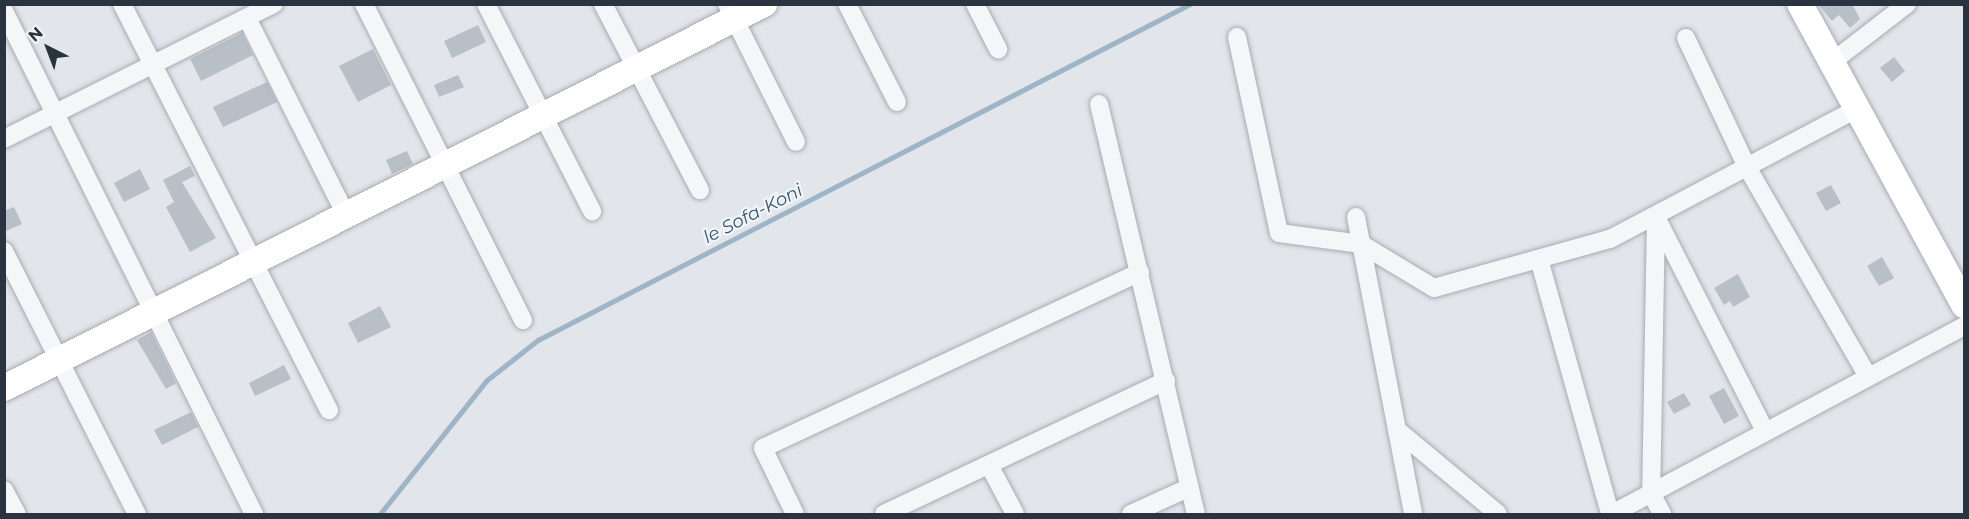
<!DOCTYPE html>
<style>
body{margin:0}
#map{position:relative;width:1969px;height:519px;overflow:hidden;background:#e2e5ea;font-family:Montserrat,sans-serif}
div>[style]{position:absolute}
.stream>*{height:4.5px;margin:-2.25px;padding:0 2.25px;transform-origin:2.25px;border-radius:2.25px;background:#9eb5c8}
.building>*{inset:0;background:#b9bfc6}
.roads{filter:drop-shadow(0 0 2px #a7acb4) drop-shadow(0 0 2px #a7acb4)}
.street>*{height:18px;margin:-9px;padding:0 9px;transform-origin:9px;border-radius:9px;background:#f4f6f8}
.secondary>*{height:26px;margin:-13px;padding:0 13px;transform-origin:13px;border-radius:13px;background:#fff}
span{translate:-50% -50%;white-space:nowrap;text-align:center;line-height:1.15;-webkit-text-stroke:4.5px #f1f4f7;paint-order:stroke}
.water-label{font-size:18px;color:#365573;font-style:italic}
.frame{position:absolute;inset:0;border:6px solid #2a3441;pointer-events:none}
.north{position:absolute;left:18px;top:18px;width:60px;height:60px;-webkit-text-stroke:4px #f1f4f7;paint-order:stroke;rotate:318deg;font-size:16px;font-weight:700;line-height:24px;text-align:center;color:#2a3441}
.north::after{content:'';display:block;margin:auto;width:21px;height:27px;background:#2a3441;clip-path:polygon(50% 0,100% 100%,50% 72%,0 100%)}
</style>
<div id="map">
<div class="stream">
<i style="left:380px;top:514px;width:171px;rotate:-51.4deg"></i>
<i style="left:487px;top:380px;width:65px;rotate:-38.1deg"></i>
<i style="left:538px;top:340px;width:733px;rotate:-27.26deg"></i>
</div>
<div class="building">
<i style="clip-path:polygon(1818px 4px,1852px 4px,1860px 19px,1850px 28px,1839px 15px,1832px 21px)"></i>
<i style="clip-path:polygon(478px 25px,486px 42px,452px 58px,444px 41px)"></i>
<i style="clip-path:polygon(242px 33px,253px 55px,201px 81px,190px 59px)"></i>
<i style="clip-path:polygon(373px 49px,391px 85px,358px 102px,339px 66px)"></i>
<i style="clip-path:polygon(1894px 57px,1905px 71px,1892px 82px,1880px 68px)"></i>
<i style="clip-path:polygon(458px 75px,464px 87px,439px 97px,434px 85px)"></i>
<i style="clip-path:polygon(267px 82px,277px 102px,223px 127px,213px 107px)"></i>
<i style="clip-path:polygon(407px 151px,413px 164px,392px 174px,386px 160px)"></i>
<i style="clip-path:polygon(190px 166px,195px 176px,182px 182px,216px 238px,190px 252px,166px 207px,174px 202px,163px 180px)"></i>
<i style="clip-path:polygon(140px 169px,150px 189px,124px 202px,114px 183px)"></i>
<i style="clip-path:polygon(1831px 185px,1841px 203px,1826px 211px,1816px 193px)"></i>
<i style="clip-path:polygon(14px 207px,22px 224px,4px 232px,4px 211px)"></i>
<i style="clip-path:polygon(1882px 257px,1894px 278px,1879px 286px,1867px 266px)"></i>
<i style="clip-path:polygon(1738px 274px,1750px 297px,1733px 307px,1730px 301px,1724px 305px,1714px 288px)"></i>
<i style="clip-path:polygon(380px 306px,391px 327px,358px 343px,348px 323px)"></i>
<i style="clip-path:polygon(151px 332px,176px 383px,166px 389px,137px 340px)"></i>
<i style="clip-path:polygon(284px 365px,291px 379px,255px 396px,249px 383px)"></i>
<i style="clip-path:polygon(1724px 388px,1739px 416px,1724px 424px,1709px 396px)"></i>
<i style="clip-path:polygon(1684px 393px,1691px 405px,1674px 414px,1667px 402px)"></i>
<i style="clip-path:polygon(191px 412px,198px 427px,162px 445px,154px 430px)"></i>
</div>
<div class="roads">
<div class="street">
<i style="left:122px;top:4px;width:456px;rotate:63deg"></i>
<i style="left:364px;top:4px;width:354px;rotate:63.3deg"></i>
<i style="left:486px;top:4px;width:233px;rotate:62.9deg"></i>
<i style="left:603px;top:4px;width:210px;rotate:62.5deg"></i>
<i style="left:727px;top:4px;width:154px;rotate:63.4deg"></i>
<i style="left:847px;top:4px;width:110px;rotate:63deg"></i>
<i style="left:975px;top:4px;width:51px;rotate:62.9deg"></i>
<i style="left:4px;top:11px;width:562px;rotate:63.57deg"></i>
<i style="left:247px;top:18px;width:220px;rotate:63.3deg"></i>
<i style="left:1237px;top:37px;width:200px;rotate:77.9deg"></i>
<i style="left:1279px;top:233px;width:83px;rotate:7.6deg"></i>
<i style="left:1361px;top:244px;width:85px;rotate:31.1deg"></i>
<i style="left:1434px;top:288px;width:183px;rotate:-15.6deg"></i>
<i style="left:1610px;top:239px;width:279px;rotate:-27.8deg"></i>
<i style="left:1686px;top:38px;width:143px;rotate:64.7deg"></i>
<i style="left:1747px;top:167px;width:242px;rotate:60deg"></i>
<i style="left:1832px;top:62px;width:95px;rotate:-37.7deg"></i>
<i style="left:1099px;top:104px;width:421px;rotate:76.7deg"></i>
<i style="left:4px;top:139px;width:302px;rotate:-26.6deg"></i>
<i style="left:1656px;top:216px;width:277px;rotate:91deg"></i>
<i style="left:1651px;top:493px;width:24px;rotate:62deg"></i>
<i style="left:1356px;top:217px;width:302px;rotate:79.1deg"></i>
<i style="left:1656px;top:217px;width:240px;rotate:63deg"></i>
<i style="left:4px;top:251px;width:295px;rotate:63.2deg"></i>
<i style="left:1539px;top:259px;width:265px;rotate:74.4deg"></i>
<i style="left:1397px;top:430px;width:131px;rotate:39.7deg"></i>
<i style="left:989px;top:465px;width:55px;rotate:62deg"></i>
<i style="left:4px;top:490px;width:27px;rotate:62deg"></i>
<i style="left:795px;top:514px;width:73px;rotate:-115.9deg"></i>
<i style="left:763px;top:448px;width:416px;rotate:-25deg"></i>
<i style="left:884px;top:514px;width:312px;rotate:-25.3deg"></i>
<i style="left:1131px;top:514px;width:63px;rotate:-24.5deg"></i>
<i style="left:1612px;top:514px;width:399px;rotate:-28.1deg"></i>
</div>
<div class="secondary">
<i style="left:1800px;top:4px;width:343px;rotate:61.4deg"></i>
<i style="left:4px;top:388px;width:852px;rotate:-26.81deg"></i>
</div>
</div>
<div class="water-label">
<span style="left:753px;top:214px;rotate:-27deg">le Sofa-Koni</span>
</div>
<div class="frame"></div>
<div class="north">N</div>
</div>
